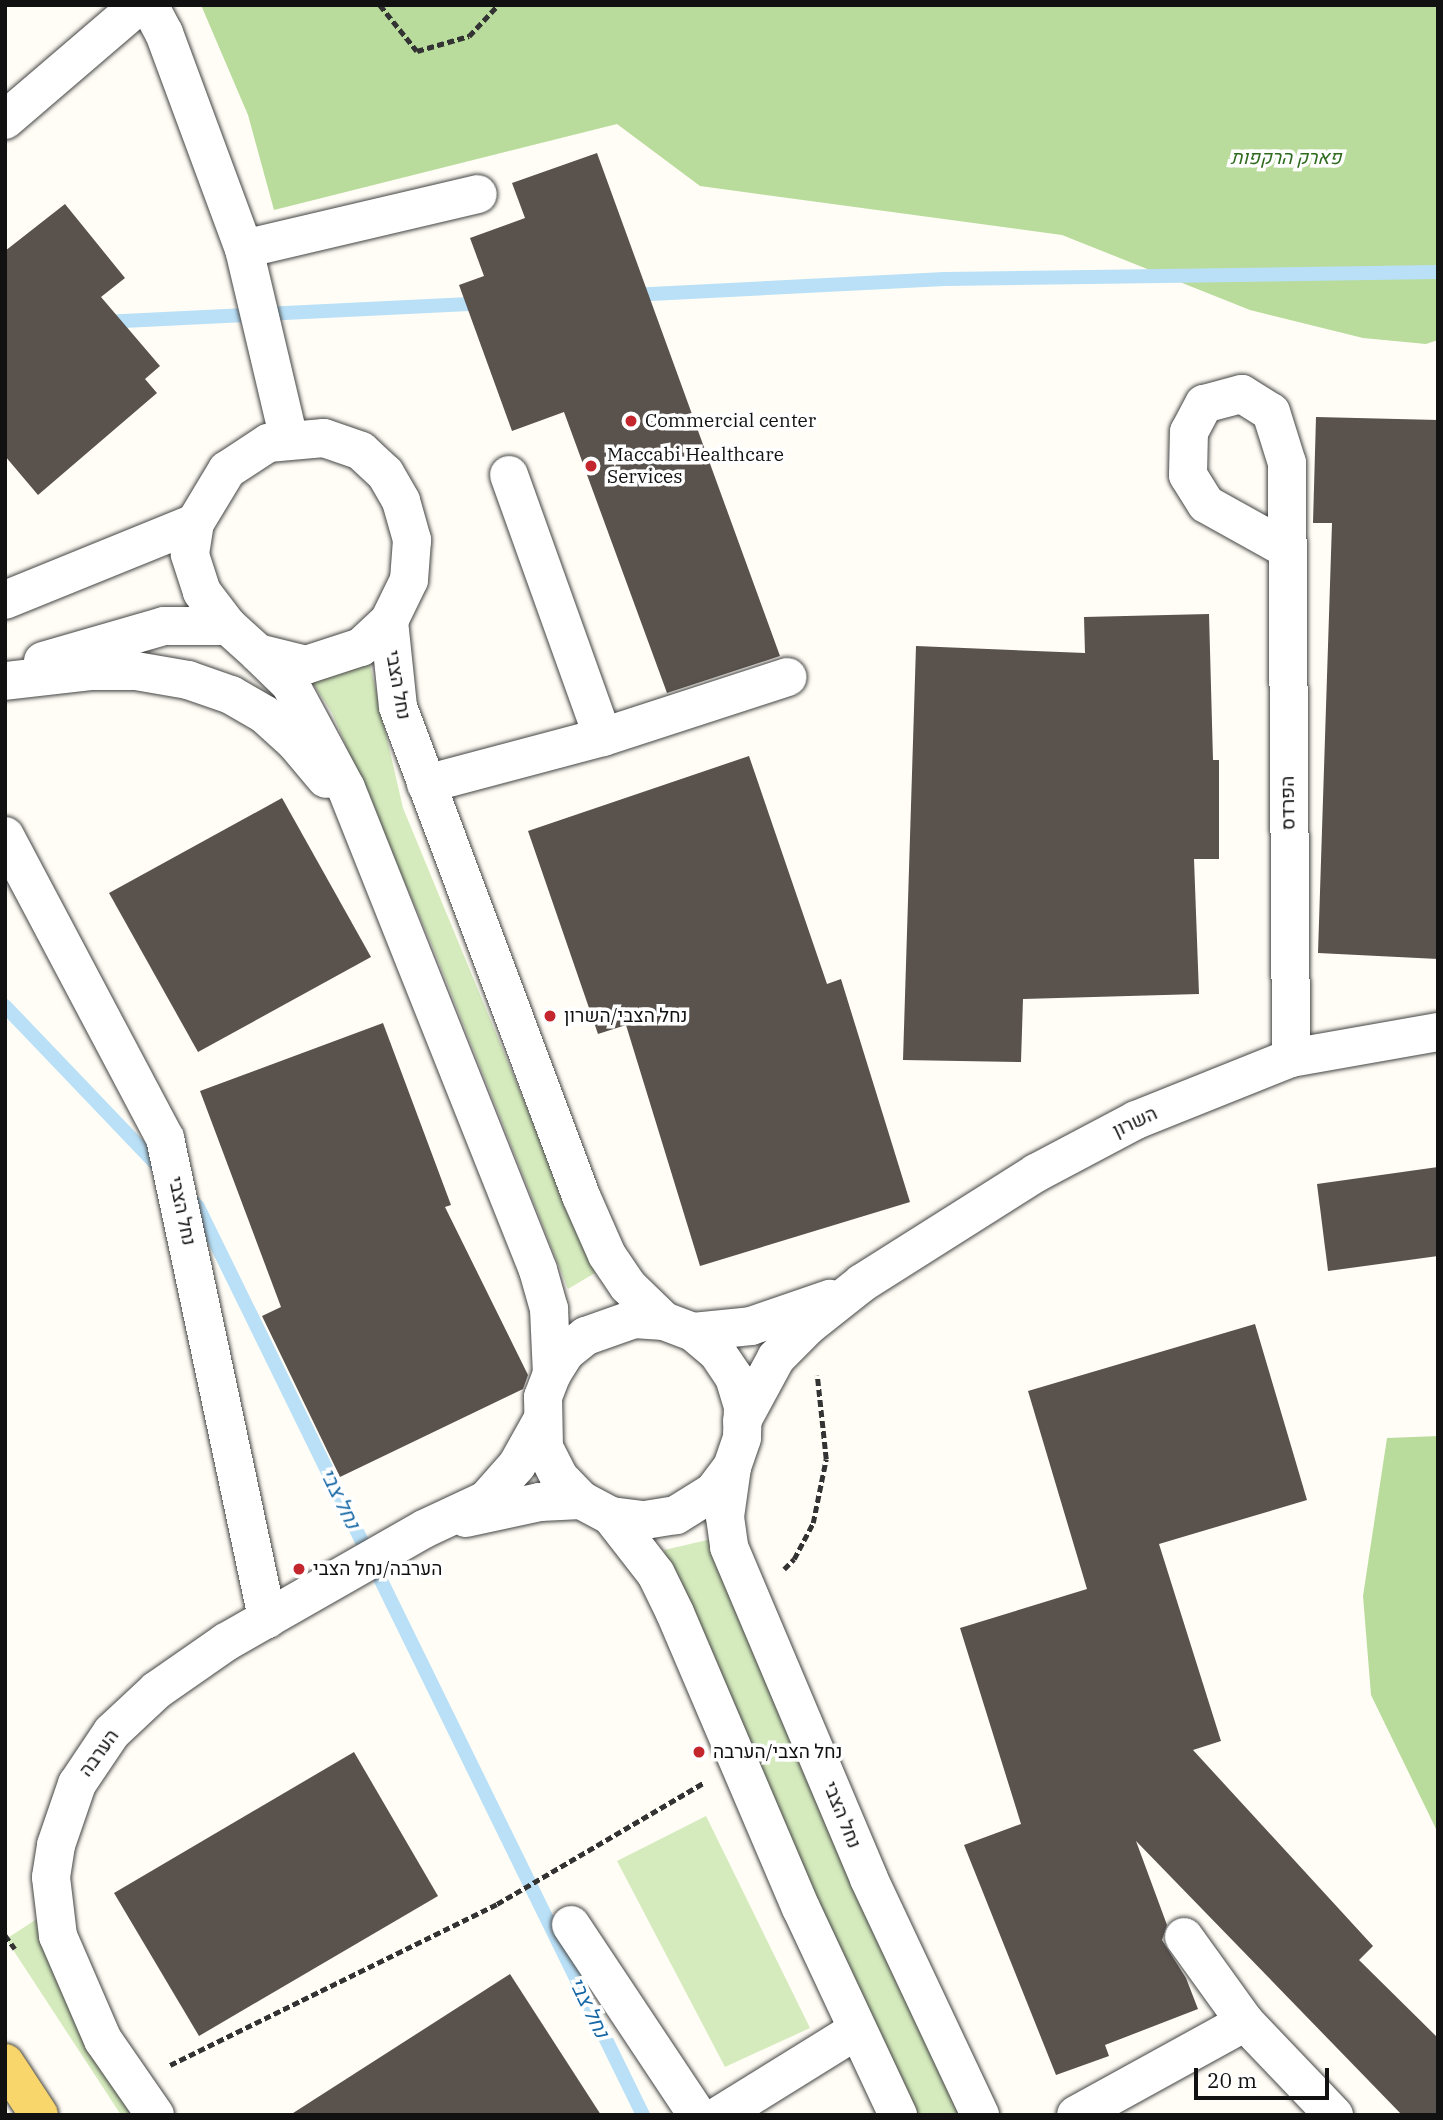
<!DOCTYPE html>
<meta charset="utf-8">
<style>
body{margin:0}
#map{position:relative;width:1443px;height:2120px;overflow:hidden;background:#fffdf5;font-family:"IBM Plex Serif",Heebo,serif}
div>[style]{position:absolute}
.green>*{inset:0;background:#d5ebbd}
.forest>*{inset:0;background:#b9dc9c}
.stream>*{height:14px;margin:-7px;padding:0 7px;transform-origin:7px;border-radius:7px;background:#b9e0f7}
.building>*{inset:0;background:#5a524d}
.path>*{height:4.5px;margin-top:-2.25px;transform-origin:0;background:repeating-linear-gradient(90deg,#333 0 7px,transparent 0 10.5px)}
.roads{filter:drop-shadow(0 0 2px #444) drop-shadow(0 0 2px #444)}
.minor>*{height:38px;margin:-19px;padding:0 19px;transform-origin:19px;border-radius:19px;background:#fff}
.major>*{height:38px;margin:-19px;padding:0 19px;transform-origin:19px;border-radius:19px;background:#f9d66b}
.dots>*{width:19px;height:19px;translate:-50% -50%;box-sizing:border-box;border:4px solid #fff;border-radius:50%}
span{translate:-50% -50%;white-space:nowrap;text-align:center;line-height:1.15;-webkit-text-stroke:7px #fff;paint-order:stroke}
.park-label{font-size:19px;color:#2f6b1f;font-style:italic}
.poi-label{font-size:19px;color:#111}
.left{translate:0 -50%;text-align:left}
.street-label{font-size:19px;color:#111}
.water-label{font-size:21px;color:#1768a6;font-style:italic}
.frame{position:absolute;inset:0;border:7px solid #111;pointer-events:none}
.scale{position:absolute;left:1194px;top:2068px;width:135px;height:32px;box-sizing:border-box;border:4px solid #111;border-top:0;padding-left:9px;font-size:21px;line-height:24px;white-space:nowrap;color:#111;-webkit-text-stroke:5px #fff;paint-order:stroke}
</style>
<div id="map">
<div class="green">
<i style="clip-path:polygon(365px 643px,403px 808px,595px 1273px,568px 1289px,434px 950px,332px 713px,302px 666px)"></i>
<i style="clip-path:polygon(716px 1538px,973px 2115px,905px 2115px,682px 1610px,664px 1550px)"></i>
<i style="clip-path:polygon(706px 1816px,810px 2028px,725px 2067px,617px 1861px)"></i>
<i style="clip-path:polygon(43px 1915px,165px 2115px,121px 2115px,6px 1939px)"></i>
</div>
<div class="forest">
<i style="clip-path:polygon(201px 5px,1438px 5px,1438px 340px,1426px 344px,1363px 338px,1250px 310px,1062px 235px,700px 186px,617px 124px,274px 210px,248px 115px)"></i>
<i style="clip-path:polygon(1438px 1436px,1438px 1833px,1371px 1695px,1363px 1596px,1387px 1438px)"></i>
</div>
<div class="stream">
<i style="left:631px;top:295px;width:314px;rotate:-2.9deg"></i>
<i style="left:945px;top:279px;width:493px;rotate:-0.8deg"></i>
<i style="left:103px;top:322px;width:382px;rotate:-2.8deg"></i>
<i style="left:5px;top:1006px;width:224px;rotate:46.3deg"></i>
<i style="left:189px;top:1197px;width:13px;rotate:48deg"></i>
<i style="left:198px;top:1207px;width:1011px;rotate:63.89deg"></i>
</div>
<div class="building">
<i style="clip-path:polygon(597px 153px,780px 656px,667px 693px,564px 412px,512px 431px,459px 285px,484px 276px,470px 238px,525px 218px,512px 183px)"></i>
<i style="clip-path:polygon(65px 204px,125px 278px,101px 297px,160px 366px,145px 379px,157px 393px,38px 495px,5px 456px,5px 251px)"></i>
<i style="clip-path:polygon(1316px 417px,1438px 420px,1438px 959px,1318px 953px,1332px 523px,1313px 523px)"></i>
<i style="clip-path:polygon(1209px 614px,1213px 760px,1219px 760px,1219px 859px,1194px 859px,1199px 994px,1023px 999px,1021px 1062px,903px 1060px,916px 646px,1085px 653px,1084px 617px)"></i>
<i style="clip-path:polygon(749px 756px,827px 984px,841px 979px,910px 1202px,700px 1266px,626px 1025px,598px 1034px,528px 831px)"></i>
<i style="clip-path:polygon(282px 798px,371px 957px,198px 1052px,109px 893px)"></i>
<i style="clip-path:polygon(383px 1023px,451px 1205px,445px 1207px,528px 1375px,523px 1389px,340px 1477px,262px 1316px,281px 1307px,200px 1091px)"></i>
<i style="clip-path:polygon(1438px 1167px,1438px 1256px,1328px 1271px,1317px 1184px)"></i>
<i style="clip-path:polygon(1255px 1324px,1307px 1500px,1159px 1544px,1221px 1741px,1193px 1750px,1373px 1946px,1359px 1960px,1438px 2038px,1438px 2115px,1402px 2115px,1136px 1841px,1167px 1925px,1162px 1940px,1186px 1978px,1198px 2009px,1105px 2045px,1109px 2056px,1056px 2075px,964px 1845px,1021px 1824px,960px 1628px,1087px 1589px,1028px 1391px)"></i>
<i style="clip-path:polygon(354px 1752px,438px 1896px,199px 2036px,114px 1893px)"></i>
<i style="clip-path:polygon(510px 1974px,601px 2115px,290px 2115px)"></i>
</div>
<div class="path">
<i style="left:380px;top:5px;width:59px;rotate:51.2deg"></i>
<i style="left:417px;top:51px;width:54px;rotate:-16.1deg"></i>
<i style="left:469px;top:36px;width:42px;rotate:-46.9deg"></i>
<i style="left:784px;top:1569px;width:14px;rotate:-45deg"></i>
<i style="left:794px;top:1559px;width:41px;rotate:-62.2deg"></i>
<i style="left:813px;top:1523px;width:65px;rotate:-78.5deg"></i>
<i style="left:826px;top:1459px;width:84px;rotate:-96.1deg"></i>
<i style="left:5px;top:1935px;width:17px;rotate:54deg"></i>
<i style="left:170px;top:2065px;width:364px;rotate:-26.2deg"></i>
<i style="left:497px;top:1904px;width:239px;rotate:-30.4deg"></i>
</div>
<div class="roads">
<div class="minor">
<i style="left:149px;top:5px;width:32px;rotate:62deg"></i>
<i style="left:164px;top:33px;width:230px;rotate:69.7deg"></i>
<i style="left:244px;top:249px;width:195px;rotate:76.7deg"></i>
<i style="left:5px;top:120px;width:177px;rotate:-40.6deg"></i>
<i style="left:244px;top:249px;width:240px;rotate:-13.2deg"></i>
<i style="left:324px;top:438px;width:39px;rotate:19deg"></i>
<i style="left:361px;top:451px;width:33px;rotate:43deg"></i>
<i style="left:385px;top:473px;width:32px;rotate:60deg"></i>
<i style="left:401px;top:501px;width:41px;rotate:74.2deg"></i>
<i style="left:412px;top:540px;width:40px;rotate:94.3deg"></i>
<i style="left:409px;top:580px;width:46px;rotate:116deg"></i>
<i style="left:389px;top:621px;width:38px;rotate:137deg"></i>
<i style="left:361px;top:647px;width:58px;rotate:161.9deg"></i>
<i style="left:306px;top:665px;width:49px;rotate:-166deg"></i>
<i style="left:258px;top:653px;width:40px;rotate:-138deg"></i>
<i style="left:228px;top:626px;width:43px;rotate:-127.4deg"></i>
<i style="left:202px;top:592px;width:40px;rotate:-108deg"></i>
<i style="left:190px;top:554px;width:31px;rotate:-81deg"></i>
<i style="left:195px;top:523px;width:62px;rotate:-58.9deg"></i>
<i style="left:227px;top:470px;width:49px;rotate:-33.4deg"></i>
<i style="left:268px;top:443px;width:56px;rotate:-5.1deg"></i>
<i style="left:509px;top:475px;width:278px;rotate:70.3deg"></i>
<i style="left:1285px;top:548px;width:90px;rotate:-150.9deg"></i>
<i style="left:1206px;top:504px;width:34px;rotate:-122deg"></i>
<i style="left:1188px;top:475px;width:43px;rotate:-88.7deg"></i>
<i style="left:1189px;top:432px;width:32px;rotate:-62deg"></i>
<i style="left:1204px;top:404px;width:39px;rotate:-15deg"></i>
<i style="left:1242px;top:394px;width:34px;rotate:32deg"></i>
<i style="left:1271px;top:412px;width:53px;rotate:72.6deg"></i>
<i style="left:1287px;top:463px;width:595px;rotate:89.61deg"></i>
<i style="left:5px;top:600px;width:205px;rotate:-22.1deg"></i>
<i style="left:389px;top:621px;width:86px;rotate:84deg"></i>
<i style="left:398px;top:707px;width:522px;rotate:69.48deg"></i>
<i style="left:581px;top:1196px;width:64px;rotate:66.2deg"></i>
<i style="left:607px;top:1255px;width:37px;rotate:56deg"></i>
<i style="left:628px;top:1286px;width:50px;rotate:44.2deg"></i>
<i style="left:258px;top:653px;width:45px;rotate:44.1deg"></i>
<i style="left:290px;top:684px;width:118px;rotate:61.7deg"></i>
<i style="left:346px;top:788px;width:519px;rotate:68.28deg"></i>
<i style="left:538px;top:1270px;width:41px;rotate:74.2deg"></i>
<i style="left:549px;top:1309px;width:65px;rotate:87.4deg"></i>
<i style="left:43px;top:661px;width:126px;rotate:-16.1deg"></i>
<i style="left:164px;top:626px;width:64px"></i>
<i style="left:5px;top:681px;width:88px;rotate:-6.6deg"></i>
<i style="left:92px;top:671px;width:44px"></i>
<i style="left:136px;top:671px;width:53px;rotate:9.8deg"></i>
<i style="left:188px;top:680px;width:46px;rotate:19.2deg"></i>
<i style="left:231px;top:695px;width:39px;rotate:30deg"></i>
<i style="left:265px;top:715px;width:40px;rotate:42deg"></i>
<i style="left:295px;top:742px;width:48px;rotate:50deg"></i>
<i style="left:426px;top:784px;width:183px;rotate:-14.9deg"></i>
<i style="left:603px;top:737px;width:194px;rotate:-18deg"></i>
<i style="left:5px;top:836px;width:342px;rotate:62.1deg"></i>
<i style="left:165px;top:1138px;width:492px;rotate:78deg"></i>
<i style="left:693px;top:1332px;width:58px;rotate:-5.9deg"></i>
<i style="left:751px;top:1326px;width:83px;rotate:-19.1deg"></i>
<i style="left:742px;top:1421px;width:72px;rotate:-61.6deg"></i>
<i style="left:776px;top:1358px;width:45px;rotate:-45deg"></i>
<i style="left:808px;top:1326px;width:69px;rotate:-38.5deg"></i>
<i style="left:862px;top:1283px;width:206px;rotate:-32.3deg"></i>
<i style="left:1036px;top:1173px;width:113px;rotate:-27.9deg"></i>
<i style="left:1136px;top:1120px;width:167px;rotate:-21.8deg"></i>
<i style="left:1291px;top:1058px;width:149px;rotate:-10deg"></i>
<i style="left:732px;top:1467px;width:31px;rotate:127deg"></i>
<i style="left:713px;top:1492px;width:44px;rotate:148.1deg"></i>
<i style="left:676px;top:1515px;width:33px;rotate:171deg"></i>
<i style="left:643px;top:1520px;width:32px;rotate:-173deg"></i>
<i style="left:611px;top:1516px;width:34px;rotate:-152deg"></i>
<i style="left:581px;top:1500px;width:32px;rotate:-134deg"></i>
<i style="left:559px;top:1477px;width:33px;rotate:-117deg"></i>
<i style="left:544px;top:1448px;width:51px;rotate:-91.1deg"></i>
<i style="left:543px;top:1397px;width:25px;rotate:-69deg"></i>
<i style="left:552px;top:1374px;width:26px;rotate:-58deg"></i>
<i style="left:566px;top:1352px;width:26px;rotate:-39deg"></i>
<i style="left:586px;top:1336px;width:51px;rotate:-19.5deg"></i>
<i style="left:634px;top:1319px;width:30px;rotate:4deg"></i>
<i style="left:664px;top:1321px;width:31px;rotate:21deg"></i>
<i style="left:693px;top:1332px;width:31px;rotate:40deg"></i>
<i style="left:717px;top:1352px;width:30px;rotate:56deg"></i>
<i style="left:734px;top:1377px;width:31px;rotate:73deg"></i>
<i style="left:743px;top:1407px;width:31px;rotate:92deg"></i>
<i style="left:742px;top:1438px;width:31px;rotate:109deg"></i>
<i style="left:732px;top:1467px;width:50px;rotate:98deg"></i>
<i style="left:725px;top:1517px;width:30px;rotate:82deg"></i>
<i style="left:729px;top:1547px;width:360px;rotate:67.1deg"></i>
<i style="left:869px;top:1879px;width:261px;rotate:64.8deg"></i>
<i style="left:611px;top:1516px;width:73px;rotate:52.2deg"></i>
<i style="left:656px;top:1574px;width:43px;rotate:64deg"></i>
<i style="left:675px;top:1613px;width:321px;rotate:66.9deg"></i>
<i style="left:801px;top:1908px;width:229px;rotate:64.9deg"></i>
<i style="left:466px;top:1518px;width:76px;rotate:-12.2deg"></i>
<i style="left:540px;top:1502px;width:41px;rotate:-2.8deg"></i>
<i style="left:571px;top:1925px;width:228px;rotate:56.4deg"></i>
<i style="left:1184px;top:1937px;width:105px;rotate:54.3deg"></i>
<i style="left:1245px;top:2022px;width:129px;rotate:46.3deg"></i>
<i style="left:155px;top:2115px;width:91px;rotate:-124.7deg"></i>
<i style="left:103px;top:2040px;width:113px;rotate:-113.4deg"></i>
<i style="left:58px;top:1936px;width:59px;rotate:-96.8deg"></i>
<i style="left:51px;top:1877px;width:32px;rotate:-81deg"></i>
<i style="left:56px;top:1845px;width:65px;rotate:-71deg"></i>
<i style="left:77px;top:1784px;width:63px;rotate:-56.1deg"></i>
<i style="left:112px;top:1732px;width:62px;rotate:-43deg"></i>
<i style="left:157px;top:1690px;width:84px;rotate:-34.8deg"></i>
<i style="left:226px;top:1642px;width:228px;rotate:-29.7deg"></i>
<i style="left:424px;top:1529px;width:68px;rotate:-25.1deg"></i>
<i style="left:486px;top:1500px;width:47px;rotate:-48.5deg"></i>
<i style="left:517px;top:1465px;width:49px;rotate:-60.8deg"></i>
<i style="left:720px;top:2115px;width:161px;rotate:-31.8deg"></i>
<i style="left:1076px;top:2115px;width:193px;rotate:-28.8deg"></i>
</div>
<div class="major">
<i style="left:5px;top:2063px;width:62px;rotate:56.8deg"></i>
</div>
</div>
<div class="dots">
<i style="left:631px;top:421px;background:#c4262e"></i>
<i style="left:591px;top:466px;background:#c4262e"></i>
<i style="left:550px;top:1016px;background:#c4262e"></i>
<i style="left:299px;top:1569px;background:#c4262e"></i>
<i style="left:699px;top:1752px;background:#c4262e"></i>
</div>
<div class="park-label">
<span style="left:1286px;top:158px">פארק הרקפות</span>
</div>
<div class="poi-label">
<span class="left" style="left:645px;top:421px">Commercial center</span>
<span class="left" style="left:607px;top:466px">Maccabi Healthcare<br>Services</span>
<span class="left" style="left:564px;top:1016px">נחל הצבי/השרון</span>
<span class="left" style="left:313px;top:1569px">הערבה/נחל הצבי</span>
<span class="left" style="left:713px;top:1752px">נחל הצבי/הערבה</span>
</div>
<div class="street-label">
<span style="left:398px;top:685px;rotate:80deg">נחל הצבי</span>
<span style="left:1288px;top:803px;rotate:-91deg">הפרדס</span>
<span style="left:1135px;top:1122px;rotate:-25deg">השרון</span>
<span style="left:182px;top:1211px;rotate:78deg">נחל הצבי</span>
<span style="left:99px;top:1753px;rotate:-54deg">הערבה</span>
<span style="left:842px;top:1815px;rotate:68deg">נחל הצבי</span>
</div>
<div class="water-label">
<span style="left:341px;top:1498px;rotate:64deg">נחל צבי</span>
<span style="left:590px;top:2007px;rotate:64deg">נחל צבי</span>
</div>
<div class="frame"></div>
<div class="scale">20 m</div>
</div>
